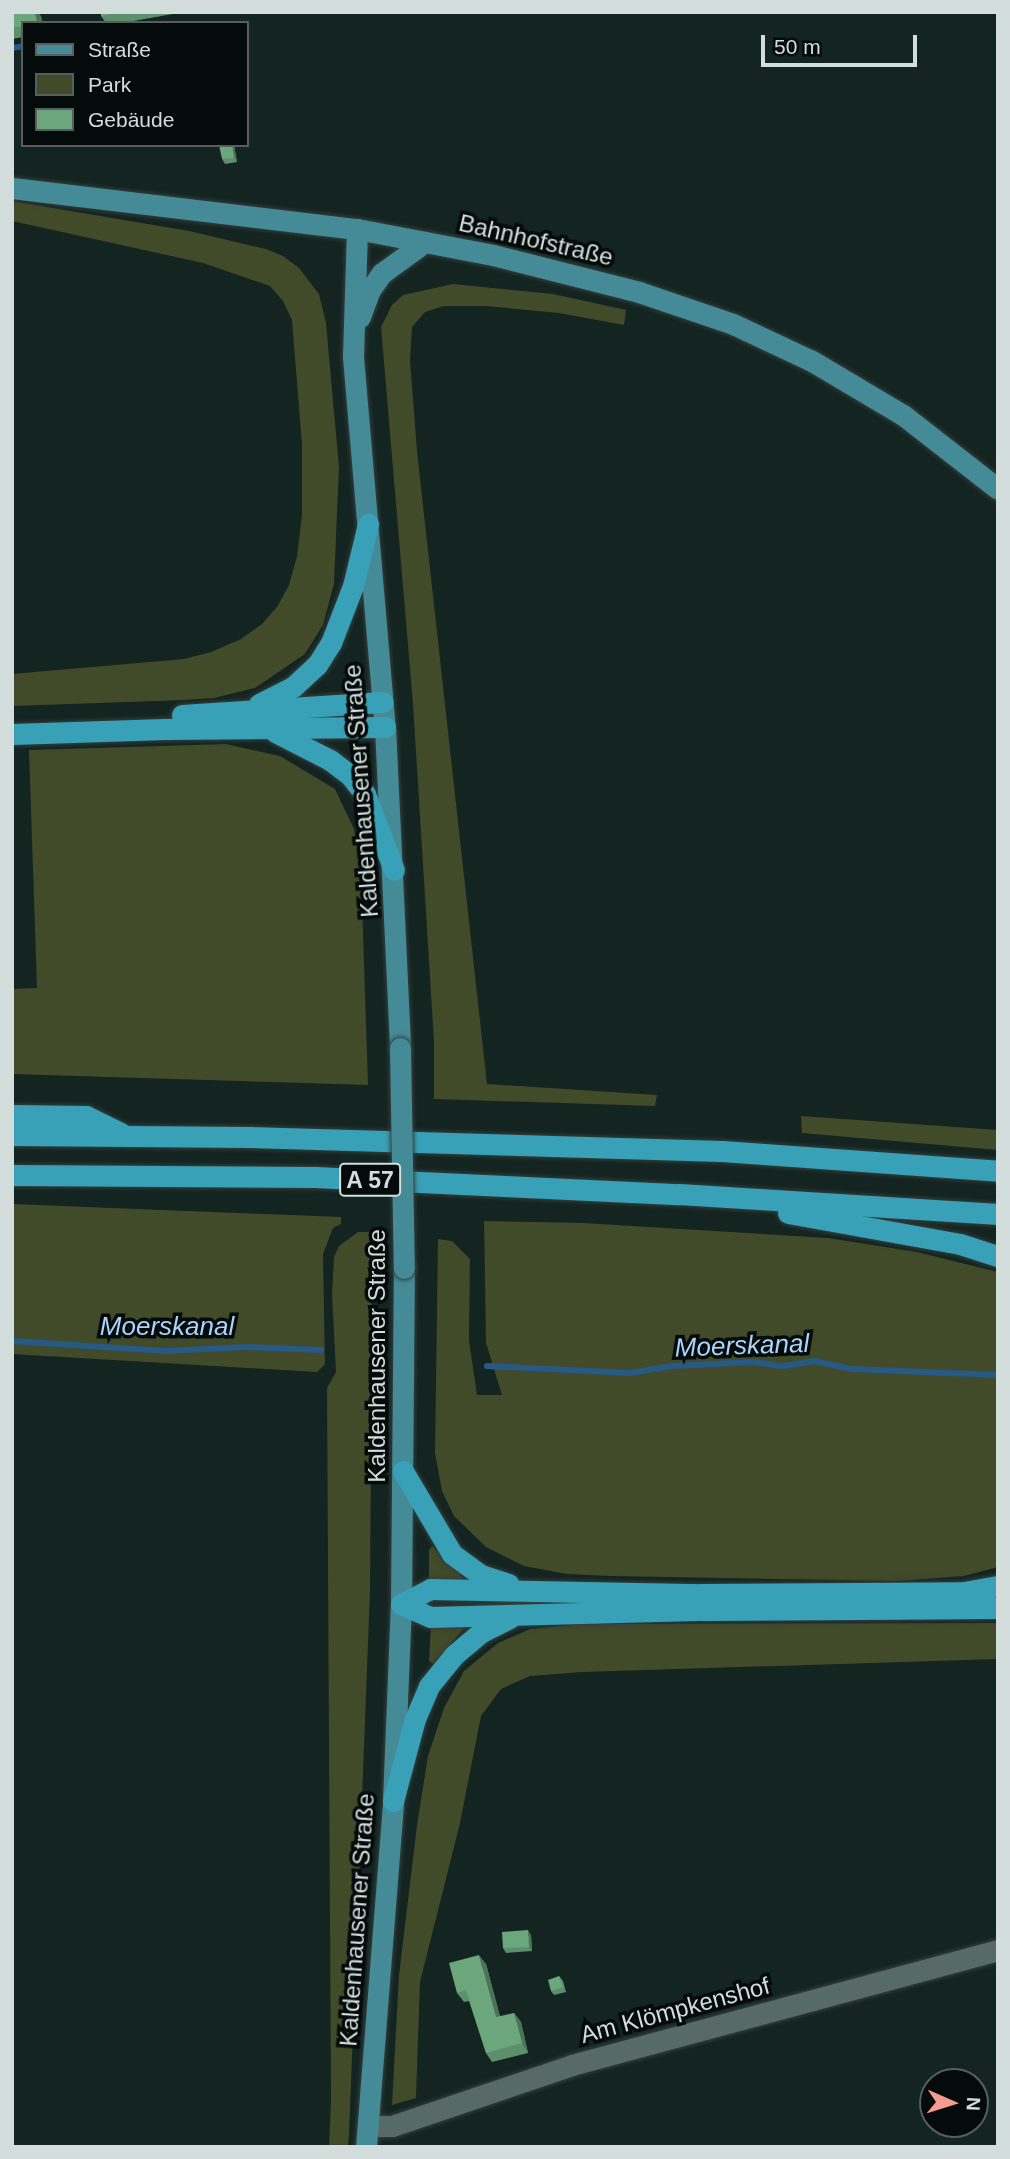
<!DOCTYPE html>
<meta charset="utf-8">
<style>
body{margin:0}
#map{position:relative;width:1010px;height:2159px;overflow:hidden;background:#132421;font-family:Helvetica,sans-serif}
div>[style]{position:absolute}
.green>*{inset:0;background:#414a29}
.stream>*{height:6px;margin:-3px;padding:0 3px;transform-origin:3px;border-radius:3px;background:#265983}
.roads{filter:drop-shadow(0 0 2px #333f3d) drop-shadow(0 0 2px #333f3d)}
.minor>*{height:21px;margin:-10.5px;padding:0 10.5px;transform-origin:10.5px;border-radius:10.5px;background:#576a67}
.major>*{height:21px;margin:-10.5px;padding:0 10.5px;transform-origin:10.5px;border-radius:10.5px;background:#458b97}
.highway>*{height:21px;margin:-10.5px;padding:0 10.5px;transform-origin:10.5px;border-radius:10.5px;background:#39a1b7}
.bridges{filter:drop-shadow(0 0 2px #333f3d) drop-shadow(0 0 2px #333f3d)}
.major-bridge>*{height:21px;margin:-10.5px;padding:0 10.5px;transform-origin:10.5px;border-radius:10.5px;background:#458b97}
.wall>*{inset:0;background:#5c8f6b}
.shaded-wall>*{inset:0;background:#4b7457}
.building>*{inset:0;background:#6ba67c}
span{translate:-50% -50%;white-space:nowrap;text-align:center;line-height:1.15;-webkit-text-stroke:7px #050b0a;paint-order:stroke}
.shield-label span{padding:2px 5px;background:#050b0a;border:2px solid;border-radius:5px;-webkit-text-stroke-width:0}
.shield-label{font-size:23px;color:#d3dedc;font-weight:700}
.street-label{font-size:24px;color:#d3dedc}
.water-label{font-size:26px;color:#a9d4fb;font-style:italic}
.frame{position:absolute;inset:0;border:14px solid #d3dedc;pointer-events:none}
.legend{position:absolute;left:21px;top:21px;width:228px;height:126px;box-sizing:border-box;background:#050b0a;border:2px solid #575f5e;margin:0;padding:9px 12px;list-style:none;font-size:21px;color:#d3dedc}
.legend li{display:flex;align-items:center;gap:14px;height:35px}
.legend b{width:35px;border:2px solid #575f5e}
.north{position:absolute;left:919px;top:2068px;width:70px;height:70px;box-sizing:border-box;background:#050b0a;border:2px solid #575f5e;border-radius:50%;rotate:93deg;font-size:19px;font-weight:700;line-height:28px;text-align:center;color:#d3dedc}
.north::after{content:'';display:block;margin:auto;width:24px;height:32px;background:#f59c91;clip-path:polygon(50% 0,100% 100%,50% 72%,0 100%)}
.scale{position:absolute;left:761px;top:35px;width:156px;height:32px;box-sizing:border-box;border:4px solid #d3dedc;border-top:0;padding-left:9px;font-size:21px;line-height:24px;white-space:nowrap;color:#d3dedc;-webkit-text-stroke:5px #050b0a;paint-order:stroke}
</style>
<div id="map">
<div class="green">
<i style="clip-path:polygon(12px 201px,189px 231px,266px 249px,283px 256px,299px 268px,319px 294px,326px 323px,339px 467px,334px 584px,323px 625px,305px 654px,255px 688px,214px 698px,185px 700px,12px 706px,12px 674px,184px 659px,211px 652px,241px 639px,262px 624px,277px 607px,289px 585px,297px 556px,302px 515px,302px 445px,292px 320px,283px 301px,270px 286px,203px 263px,12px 221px)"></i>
<i style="clip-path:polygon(453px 284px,553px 294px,626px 310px,624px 325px,559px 313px,485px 306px,444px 306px,425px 312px,412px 327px,410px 360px,417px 451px,487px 1084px,657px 1095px,655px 1106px,434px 1099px,434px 1042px,413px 704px,381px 327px,392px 305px,403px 295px)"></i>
<i style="clip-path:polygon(226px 744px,280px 756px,335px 789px,354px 829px,361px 871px,368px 1085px,12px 1074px,12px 989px,37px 988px,29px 750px)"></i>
<i style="clip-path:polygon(801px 1116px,998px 1130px,998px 1150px,802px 1133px)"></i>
<i style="clip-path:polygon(12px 1204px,341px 1217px,341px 1224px,333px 1228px,323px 1254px,325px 1364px,317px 1372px,12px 1354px)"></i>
<i style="clip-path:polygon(484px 1221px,583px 1223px,828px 1238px,917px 1252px,998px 1272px,998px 1567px,964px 1576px,898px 1581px,611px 1576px,567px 1574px,524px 1566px,486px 1547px,454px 1516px,442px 1491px,435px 1453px,438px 1239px,452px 1241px,470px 1259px,469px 1341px,477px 1395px,502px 1395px,486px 1343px)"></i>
<i style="clip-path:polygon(358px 1232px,369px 1232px,372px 1317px,370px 1592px,349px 2135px,348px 2147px,329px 2147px,331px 2101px,327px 1388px,336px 1372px,332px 1294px,334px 1257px,339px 1246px)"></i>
<i style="clip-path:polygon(432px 1546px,461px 1574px,463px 1580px,429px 1579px,429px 1550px)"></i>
<i style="clip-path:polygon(998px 1623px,998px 1659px,582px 1672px,530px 1676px,501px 1689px,481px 1716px,460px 1823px,420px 1982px,416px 2098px,392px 2105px,399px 1975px,417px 1825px,428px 1756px,444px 1708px,464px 1671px,498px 1643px,530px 1629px,581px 1624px)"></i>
<i style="clip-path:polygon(431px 1626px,466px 1626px,433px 1664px,429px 1661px)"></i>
</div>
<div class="stream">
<i style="left:12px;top:48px;width:11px;rotate:-10deg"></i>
<i style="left:12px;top:1341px;width:154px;rotate:3.7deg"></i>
<i style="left:166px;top:1351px;width:79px;rotate:-2.9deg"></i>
<i style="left:245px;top:1347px;width:76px;rotate:2.3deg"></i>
<i style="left:487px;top:1366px;width:143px;rotate:2.8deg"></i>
<i style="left:630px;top:1373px;width:42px;rotate:-9.7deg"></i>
<i style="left:671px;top:1366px;width:83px;rotate:-2.8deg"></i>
<i style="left:754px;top:1362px;width:30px;rotate:8deg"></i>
<i style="left:784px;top:1366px;width:30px;rotate:-9deg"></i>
<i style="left:814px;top:1361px;width:40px;rotate:12deg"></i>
<i style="left:853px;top:1369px;width:145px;rotate:2.4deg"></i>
</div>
<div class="roads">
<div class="minor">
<i style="left:368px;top:2126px;width:24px"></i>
<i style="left:392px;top:2126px;width:190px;rotate:-18.7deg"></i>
<i style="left:572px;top:2065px;width:441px;rotate:-15.1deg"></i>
</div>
<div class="major">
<i style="left:12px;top:188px;width:347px;rotate:6.8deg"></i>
<i style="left:357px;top:229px;width:138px;rotate:10.8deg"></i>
<i style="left:493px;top:255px;width:151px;rotate:14.2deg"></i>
<i style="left:639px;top:292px;width:99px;rotate:18.8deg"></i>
<i style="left:733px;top:324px;width:87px;rotate:25.1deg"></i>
<i style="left:812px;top:361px;width:106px;rotate:30.7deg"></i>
<i style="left:903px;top:415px;width:120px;rotate:37.9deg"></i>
<i style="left:357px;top:229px;width:128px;rotate:91.8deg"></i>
<i style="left:353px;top:357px;width:371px;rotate:85.1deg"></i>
<i style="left:385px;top:727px;width:321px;rotate:87.3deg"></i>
<i style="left:360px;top:317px;width:29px;rotate:-70deg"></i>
<i style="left:370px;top:290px;width:21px;rotate:-55deg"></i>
<i style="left:382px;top:273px;width:53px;rotate:-35.8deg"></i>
<i style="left:366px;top:2147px;width:347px;rotate:-85.5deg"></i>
<i style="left:393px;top:1801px;width:197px;rotate:-87.7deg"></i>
<i style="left:401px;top:1604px;width:336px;rotate:-89.5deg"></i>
</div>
<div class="highway">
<i style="left:259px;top:704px;width:38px;rotate:-27deg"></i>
<i style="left:293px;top:687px;width:33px;rotate:-43deg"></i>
<i style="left:317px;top:665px;width:26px;rotate:-58deg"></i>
<i style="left:331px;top:643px;width:61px;rotate:-68.9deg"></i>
<i style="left:353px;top:586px;width:64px;rotate:-76.4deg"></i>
<i style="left:182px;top:715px;width:201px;rotate:-3.7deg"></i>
<i style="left:275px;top:732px;width:62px;rotate:27deg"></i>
<i style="left:330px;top:760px;width:25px;rotate:37deg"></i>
<i style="left:350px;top:775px;width:24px;rotate:52deg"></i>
<i style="left:365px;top:794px;width:81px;rotate:69.1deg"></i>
<i style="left:12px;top:734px;width:153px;rotate:-1.9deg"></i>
<i style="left:165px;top:729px;width:220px;rotate:-0.5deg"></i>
<i style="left:12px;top:1115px;width:74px;rotate:0.8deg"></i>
<i style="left:86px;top:1116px;width:39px;rotate:26deg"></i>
<i style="left:12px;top:1135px;width:237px;rotate:0.5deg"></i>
<i style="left:249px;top:1137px;width:473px;rotate:1.7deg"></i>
<i style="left:722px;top:1151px;width:277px;rotate:4.1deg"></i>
<i style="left:12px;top:1175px;width:303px;rotate:0.4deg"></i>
<i style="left:315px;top:1177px;width:364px;rotate:2.7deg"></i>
<i style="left:679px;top:1194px;width:320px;rotate:3.6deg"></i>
<i style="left:788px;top:1213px;width:175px;rotate:10.2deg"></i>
<i style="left:960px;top:1244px;width:40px;rotate:18deg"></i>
<i style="left:403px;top:1471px;width:96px;rotate:59.4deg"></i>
<i style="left:452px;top:1554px;width:36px;rotate:36deg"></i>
<i style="left:481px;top:1575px;width:29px;rotate:18deg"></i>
<i style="left:401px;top:1604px;width:33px;rotate:-27deg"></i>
<i style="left:430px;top:1589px;width:271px;rotate:1.1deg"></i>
<i style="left:701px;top:1594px;width:263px;rotate:-0.4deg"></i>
<i style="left:964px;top:1592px;width:35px;rotate:-10deg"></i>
<i style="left:401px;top:1604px;width:32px;rotate:24deg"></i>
<i style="left:430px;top:1617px;width:275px;rotate:-1.5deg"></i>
<i style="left:705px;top:1610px;width:293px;rotate:-0.4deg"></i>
<i style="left:393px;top:1801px;width:85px;rotate:-75deg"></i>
<i style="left:415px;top:1719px;width:36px;rotate:-67deg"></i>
<i style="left:429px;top:1686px;width:40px;rotate:-51deg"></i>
<i style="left:454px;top:1655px;width:34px;rotate:-40deg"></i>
<i style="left:480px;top:1633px;width:34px;rotate:-27deg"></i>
</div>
</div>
<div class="bridges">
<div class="major-bridge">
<i style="left:400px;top:1048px;width:220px;rotate:89deg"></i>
</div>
</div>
<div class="wall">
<i style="clip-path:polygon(12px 12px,41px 16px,42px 23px,23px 23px,23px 37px,12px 39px)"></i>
<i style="clip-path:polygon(101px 12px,184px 12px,122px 23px,106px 23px,101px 16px)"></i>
<i style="clip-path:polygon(234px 145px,237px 162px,225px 164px,222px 159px)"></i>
<i style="clip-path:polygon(531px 1935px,532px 1951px,506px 1953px,503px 1948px)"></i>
<i style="clip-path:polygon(486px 1964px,500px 2017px,514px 2013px,521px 2022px,528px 2053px,492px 2062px,486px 2053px,469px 2001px,464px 2002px,457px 1993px)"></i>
<i style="clip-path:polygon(559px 1976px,563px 1981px,566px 1992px,554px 1995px,551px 1991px)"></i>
</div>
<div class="shaded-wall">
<i style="clip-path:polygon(35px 12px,38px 12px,41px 16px,42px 23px,37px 23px)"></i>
<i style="clip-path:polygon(232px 145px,234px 145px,237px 162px,234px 158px)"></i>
<i style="clip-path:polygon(528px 1930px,531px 1935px,532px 1951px,529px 1947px)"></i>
<i style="clip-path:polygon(479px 1955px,486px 1964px,503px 2027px,496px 2017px)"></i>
<i style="clip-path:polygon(514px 2013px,521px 2022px,528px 2053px,522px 2043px)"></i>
</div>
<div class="building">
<i style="clip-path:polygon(12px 12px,35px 12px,37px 23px,23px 23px,23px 26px,12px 28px)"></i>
<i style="clip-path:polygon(101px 12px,122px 12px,101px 16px)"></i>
<i style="clip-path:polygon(219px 145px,232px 145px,234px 158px,222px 159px)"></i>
<i style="clip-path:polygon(528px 1930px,529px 1947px,503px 1948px,502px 1932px)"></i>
<i style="clip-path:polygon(479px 1955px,496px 2017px,514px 2013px,522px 2043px,486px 2053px,466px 1990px,457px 1993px,449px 1963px)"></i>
<i style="clip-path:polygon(559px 1976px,563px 1987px,551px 1991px,548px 1980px)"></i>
</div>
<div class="shield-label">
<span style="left:370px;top:1180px">A 57</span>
</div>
<div class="street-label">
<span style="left:536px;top:240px;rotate:13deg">Bahnhofstraße</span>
<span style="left:361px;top:791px;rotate:-94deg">Kaldenhausener Straße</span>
<span style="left:377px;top:1356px;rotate:-90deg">Kaldenhausener Straße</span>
<span style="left:357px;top:1920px;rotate:-86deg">Kaldenhausener Straße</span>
<span style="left:675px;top:2010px;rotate:-15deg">Am Klömpkenshof</span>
</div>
<div class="water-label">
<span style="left:167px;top:1327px">Moerskanal</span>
<span style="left:742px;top:1346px;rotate:-2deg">Moerskanal</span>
</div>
<div class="frame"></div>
<ul class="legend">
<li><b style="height:9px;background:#458b97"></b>Straße</li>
<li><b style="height:19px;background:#414a29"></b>Park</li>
<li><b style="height:19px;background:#6ba67c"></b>Gebäude</li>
</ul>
<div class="north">N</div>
<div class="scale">50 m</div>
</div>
